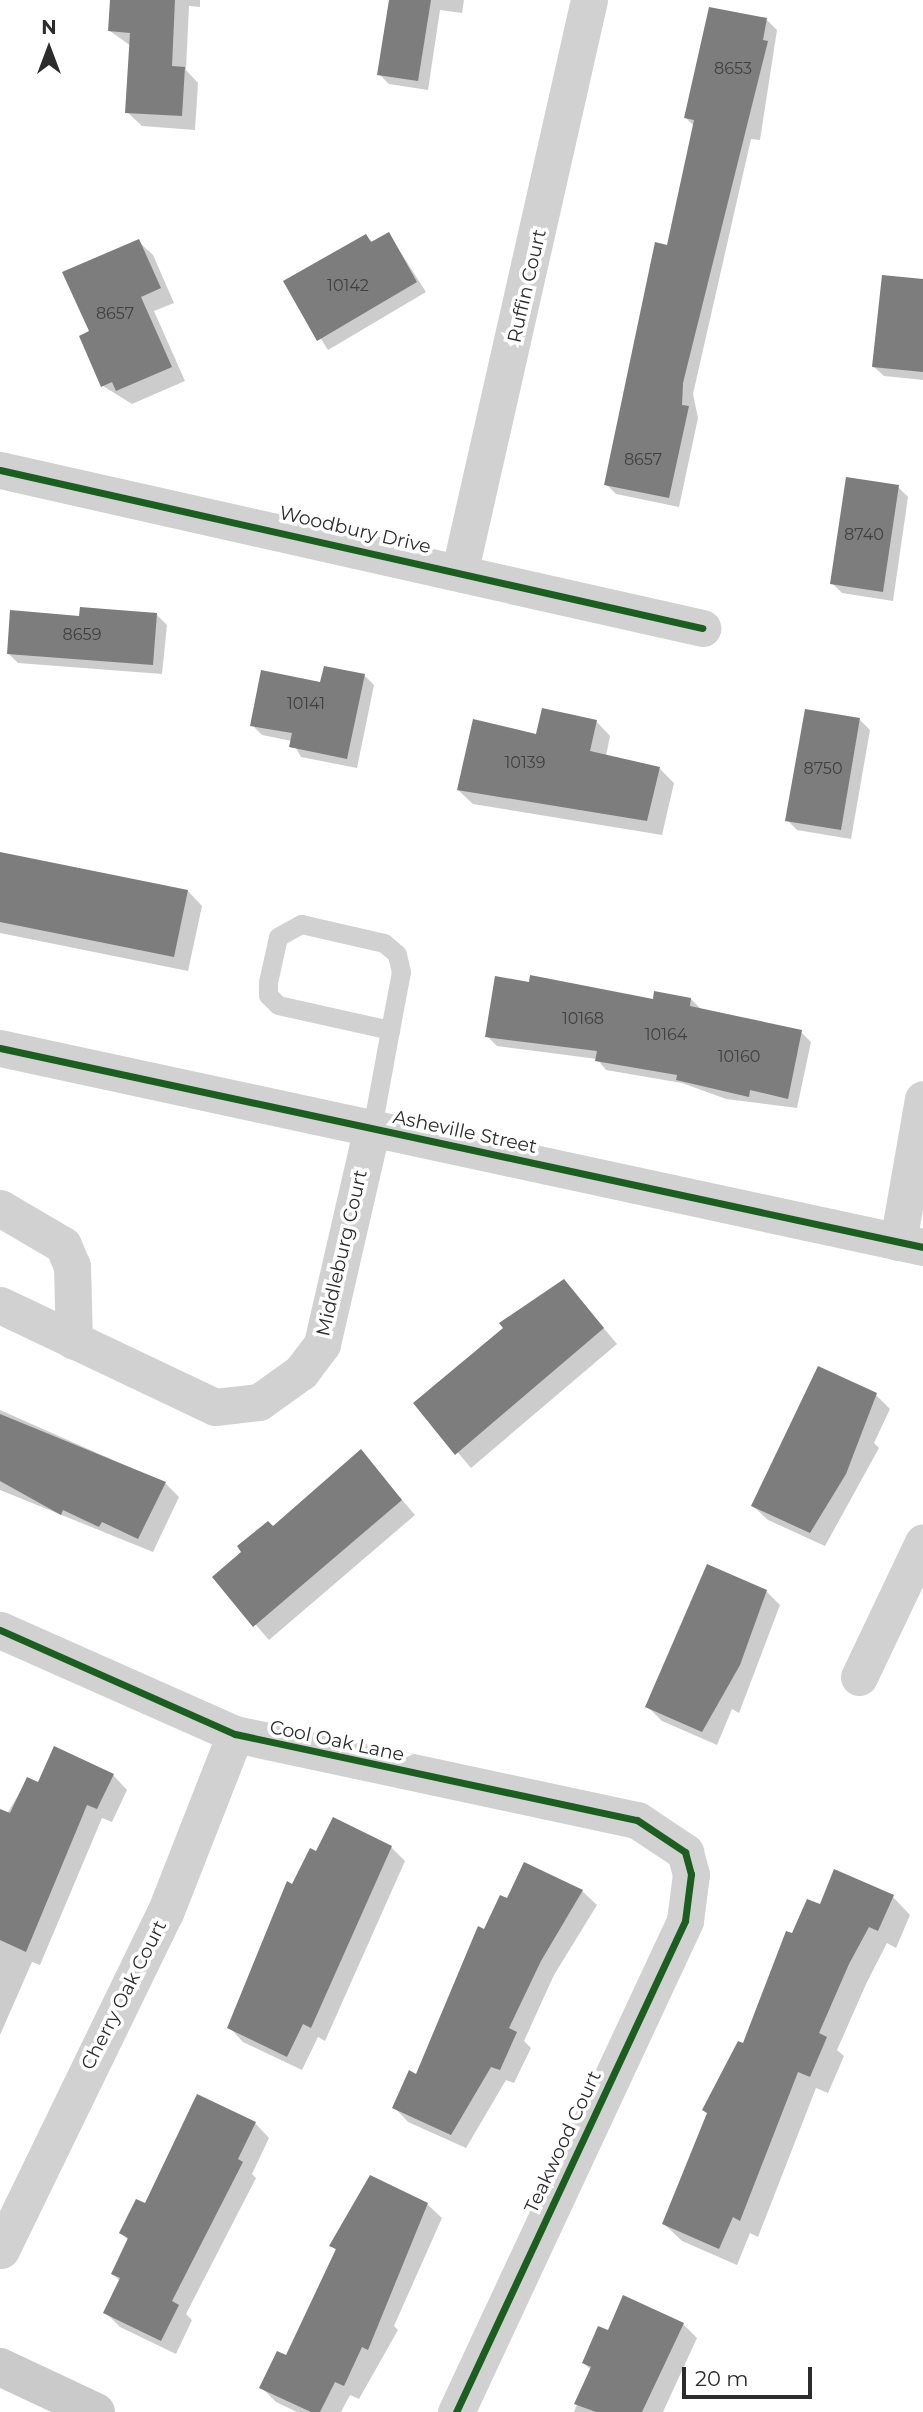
<!DOCTYPE html>
<style>
body{margin:0}
#map{position:relative;width:923px;height:2412px;overflow:hidden;background:#fff;font-family:Montserrat,sans-serif}
div>[style]{position:absolute}
.shadow>*{inset:0;background:#0003}
.building>*{inset:0;background:#7d7d7d}
.lane>*{height:19px;margin:-9.5px;padding:0 9.5px;transform-origin:9.5px;border-radius:9.5px;background:#d1d1d1}
.street>*{height:37px;margin:-18.5px;padding:0 18.5px;transform-origin:18.5px;border-radius:18.5px;background:#d1d1d1}
.secondary>*{height:38px;margin:-19px;padding:0 19px;transform-origin:19px;border-radius:19px;background:#cacaca}
.cycleway>*{height:7px;margin:-3.5px;padding:0 3.5px;transform-origin:3.5px;border-radius:3.5px;background:#1b5e20}
span{translate:-50% -50%;white-space:nowrap;text-align:center;line-height:1.15;-webkit-text-stroke:7px #fff;paint-order:stroke}
.number-label{font-size:16px;color:#404040}
.number-label span{-webkit-text-stroke-width:0}
.street-label{font-size:19px;color:#2c2c2c}
.north{position:absolute;left:14px;top:14px;width:70px;height:70px;-webkit-text-stroke:5px #fff;paint-order:stroke;rotate:0deg;font-size:19px;font-weight:700;line-height:28px;text-align:center;color:#2c2c2c}
.north::after{content:'';display:block;margin:auto;width:24px;height:32px;background:#2c2c2c;clip-path:polygon(50% 0,100% 100%,50% 72%,0 100%)}
.scale{position:absolute;left:682px;top:2367px;width:130px;height:32px;box-sizing:border-box;border:4px solid #2c2c2c;border-top:0;padding-left:9px;font-size:21px;line-height:24px;white-space:nowrap;color:#2c2c2c;-webkit-text-stroke:5px #fff;paint-order:stroke}
</style>
<div id="map">
<div class="shadow">
<i style="clip-path:polygon(111px 0,200px 0,200px 7px,189px 6px,186px 70px,198px 83px,195px 130px,142px 126px,127px 112px,131px 46px,110px 31px)"></i>
<i style="clip-path:polygon(394px 0,464px 0,462px 13px,440px 10px,428px 90px,389px 84px,379px 74px)"></i>
<i style="clip-path:polygon(767px 20px,777px 30px,760px 140px,751px 139px,693px 394px,698px 418px,679px 507px,616px 494px,606px 484px,668px 247px,694px 126px,686px 118px)"></i>
<i style="clip-path:polygon(389px 234px,426px 292px,328px 350px,285px 282px,366px 236px,373px 243px)"></i>
<i style="clip-path:polygon(138px 241px,153px 255px,174px 303px,154px 311px,185px 381px,132px 404px,103px 386px,91px 331px)"></i>
<i style="clip-path:polygon(923px 281px,923px 380px,884px 376px,873px 366px)"></i>
<i style="clip-path:polygon(898px 487px,908px 497px,893px 601px,842px 593px,832px 583px)"></i>
<i style="clip-path:polygon(157px 615px,167px 625px,162px 674px,18px 663px,8px 653px)"></i>
<i style="clip-path:polygon(364px 675px,374px 685px,357px 768px,301px 757px,292px 741px,262px 735px,252px 725px,322px 684px)"></i>
<i style="clip-path:polygon(860px 720px,870px 730px,851px 839px,797px 830px,787px 820px)"></i>
<i style="clip-path:polygon(596px 721px,610px 736px,606px 756px,660px 769px,674px 783px,662px 835px,473px 804px,458px 790px,537px 736px)"></i>
<i style="clip-path:polygon(0 854px,188px 891px,202px 906px,188px 971px,0 933px)"></i>
<i style="clip-path:polygon(691px 999px,701px 1009px,801px 1032px,811px 1042px,797px 1108px,726px 1099px,682px 1083px,606px 1070px,597px 1059px,497px 1046px,487px 1036px,654px 1001px)"></i>
<i style="clip-path:polygon(564px 1281px,617px 1344px,471px 1468px,416px 1403px)"></i>
<i style="clip-path:polygon(876px 1395px,890px 1409px,874px 1443px,879px 1448px,825px 1546px,768px 1520px,753px 1506px)"></i>
<i style="clip-path:polygon(0 1410px,165px 1483px,179px 1497px,153px 1552px,0 1490px)"></i>
<i style="clip-path:polygon(361px 1452px,415px 1515px,269px 1640px,214px 1577px)"></i>
<i style="clip-path:polygon(766px 1591px,780px 1605px,739px 1713px,732px 1709px,717px 1745px,662px 1721px,647px 1706px)"></i>
<i style="clip-path:polygon(113px 1775px,127px 1790px,112px 1822px,102px 1818px,40px 1965px,32px 1962px,0 2035px,0 1837px,8px 1812px,28px 1779px,38px 1784px)"></i>
<i style="clip-path:polygon(391px 1847px,405px 1861px,325px 2041px,318px 2037px,302px 2070px,243px 2042px,229px 2027px,317px 1853px)"></i>
<i style="clip-path:polygon(582px 1891px,597px 1905px,554px 1975px,524px 2041px,531px 2048px,514px 2083px,506px 2080px,466px 2148px,408px 2122px,394px 2107px,417px 2076px,485px 1931px,508px 1900px)"></i>
<i style="clip-path:polygon(893px 1897px,910px 1915px,896px 1948px,887px 1943px,867px 1982px,837px 2050px,844px 2056px,828px 2093px,816px 2088px,758px 2237px,750px 2233px,737px 2265px,682px 2241px,664px 2224px,793px 1936px)"></i>
<i style="clip-path:polygon(255px 2123px,269px 2138px,252px 2174px,256px 2178px,186px 2314px,192px 2320px,176px 2354px,120px 2327px,106px 2313px,120px 2281px,113px 2274px,129px 2241px,121px 2233px,146px 2206px)"></i>
<i style="clip-path:polygon(427px 2204px,442px 2218px,394px 2326px,398px 2330px,359px 2399px,350px 2395px,341px 2412px,297px 2412px,276px 2402px,262px 2388px,287px 2357px,337px 2251px,331px 2245px)"></i>
<i style="clip-path:polygon(683px 2324px,697px 2338px,663px 2412px,574px 2412px,591px 2370px,584px 2363px,609px 2332px)"></i>
</div>
<div class="building">
<i style="clip-path:polygon(110px 0,175px 0,172px 66px,185px 67px,182px 116px,125px 113px,130px 33px,108px 31px)"></i>
<i style="clip-path:polygon(389px 0,431px 0,418px 81px,377px 75px)"></i>
<i style="clip-path:polygon(709px 7px,767px 18px,763px 40px,768px 41px,683px 383px,682px 405px,689px 406px,669px 498px,604px 485px,655px 242px,667px 245px,694px 120px,684px 118px)"></i>
<i style="clip-path:polygon(389px 232px,417px 282px,317px 341px,283px 281px,366px 234px,371px 242px)"></i>
<i style="clip-path:polygon(139px 239px,161px 288px,141px 297px,172px 367px,116px 391px,112px 382px,101px 387px,79px 336px,89px 331px,62px 272px)"></i>
<i style="clip-path:polygon(882px 275px,923px 279px,923px 372px,872px 367px)"></i>
<i style="clip-path:polygon(846px 477px,899px 485px,883px 592px,830px 584px)"></i>
<i style="clip-path:polygon(80px 607px,157px 613px,153px 665px,7px 654px,10px 610px,79px 616px)"></i>
<i style="clip-path:polygon(324px 666px,365px 674px,347px 759px,289px 747px,292px 733px,250px 726px,261px 670px,320px 682px)"></i>
<i style="clip-path:polygon(542px 708px,597px 720px,590px 751px,660px 767px,647px 821px,457px 790px,473px 719px,536px 734px)"></i>
<i style="clip-path:polygon(805px 709px,860px 718px,841px 830px,785px 821px)"></i>
<i style="clip-path:polygon(0 852px,188px 890px,174px 957px,0 922px)"></i>
<i style="clip-path:polygon(530px 975px,653px 999px,654px 991px,691px 998px,690px 1006px,802px 1030px,788px 1099px,750px 1090px,749px 1097px,676px 1080px,677px 1075px,595px 1061px,597px 1051px,485px 1037px,495px 976px,529px 982px)"></i>
<i style="clip-path:polygon(564px 1279px,604px 1328px,455px 1455px,413px 1403px,503px 1328px,499px 1323px)"></i>
<i style="clip-path:polygon(818px 1366px,877px 1393px,846px 1474px,810px 1533px,751px 1506px)"></i>
<i style="clip-path:polygon(0 1414px,166px 1482px,138px 1539px,102px 1522px,99px 1527px,63px 1510px,61px 1515px,0 1481px)"></i>
<i style="clip-path:polygon(361px 1449px,402px 1500px,253px 1627px,212px 1577px,241px 1552px,237px 1546px,268px 1521px,273px 1526px)"></i>
<i style="clip-path:polygon(707px 1564px,767px 1590px,740px 1665px,702px 1732px,645px 1707px)"></i>
<i style="clip-path:polygon(54px 1746px,114px 1774px,97px 1809px,87px 1805px,26px 1952px,0 1940px,0 1809px,10px 1813px,27px 1777px,38px 1782px)"></i>
<i style="clip-path:polygon(333px 1817px,392px 1846px,311px 2028px,303px 2024px,287px 2057px,227px 2028px,287px 1881px,292px 1884px,310px 1848px,316px 1851px)"></i>
<i style="clip-path:polygon(524px 1862px,583px 1890px,541px 1961px,509px 2028px,517px 2032px,500px 2070px,491px 2067px,451px 2135px,392px 2108px,409px 2070px,416px 2074px,478px 1926px,484px 1929px,500px 1895px,507px 1898px)"></i>
<i style="clip-path:polygon(834px 1869px,894px 1895px,878px 1931px,869px 1927px,849px 1964px,819px 2033px,827px 2037px,810px 2077px,798px 2072px,740px 2221px,733px 2217px,719px 2249px,662px 2224px,707px 2113px,702px 2110px,738px 2041px,743px 2043px,786px 1931px,792px 1933px,807px 1899px,820px 1904px)"></i>
<i style="clip-path:polygon(197px 2094px,256px 2122px,238px 2159px,243px 2162px,172px 2301px,179px 2305px,161px 2341px,103px 2313px,120px 2278px,111px 2274px,128px 2238px,119px 2233px,136px 2199px,145px 2203px)"></i>
<i style="clip-path:polygon(370px 2175px,428px 2203px,368px 2350px,362px 2347px,344px 2386px,335px 2382px,320px 2412px,311px 2412px,259px 2388px,277px 2351px,286px 2355px,336px 2249px,329px 2246px)"></i>
<i style="clip-path:polygon(623px 2295px,684px 2323px,642px 2412px,596px 2412px,574px 2404px,591px 2367px,582px 2363px,598px 2326px,608px 2330px)"></i>
</div>
<div class="lane">
<i style="left:372px;top:1128px;width:100px;rotate:-79.6deg"></i>
<i style="left:390px;top:1030px;width:59px;rotate:-79.3deg"></i>
<i style="left:401px;top:972px;width:18px;rotate:-103deg"></i>
<i style="left:397px;top:954px;width:17px;rotate:-140deg"></i>
<i style="left:384px;top:943px;width:85px;rotate:-167.1deg"></i>
<i style="left:301px;top:924px;width:26px;rotate:151deg"></i>
<i style="left:278px;top:937px;width:46px;rotate:102.5deg"></i>
<i style="left:268px;top:982px;width:13px;rotate:90deg"></i>
<i style="left:268px;top:995px;width:14px;rotate:45deg"></i>
<i style="left:278px;top:1005px;width:115px;rotate:12.6deg"></i>
</div>
<div class="street">
<i style="left:0;top:470px;width:720px;rotate:12.68deg"></i>
<i style="left:460px;top:570px;width:584px;rotate:-77.25deg"></i>
<i style="left:0;top:1048px;width:944px;rotate:12.17deg"></i>
<i style="left:0;top:1208px;width:73px;rotate:30.4deg"></i>
<i style="left:63px;top:1245px;width:23px;rotate:67deg"></i>
<i style="left:72px;top:1266px;width:75px;rotate:88.5deg"></i>
<i style="left:898px;top:1242px;width:145px;rotate:-80.1deg"></i>
<i style="left:0;top:1305px;width:238px;rotate:25.4deg"></i>
<i style="left:215px;top:1407px;width:44px;rotate:-6.5deg"></i>
<i style="left:259px;top:1402px;width:52px;rotate:-35.5deg"></i>
<i style="left:301px;top:1372px;width:35px;rotate:-53deg"></i>
<i style="left:322px;top:1344px;width:222px;rotate:-77deg"></i>
<i style="left:0;top:1630px;width:257px;rotate:23.9deg"></i>
<i style="left:235px;top:1734px;width:411px;rotate:12.1deg"></i>
<i style="left:637px;top:1820px;width:58px;rotate:33.7deg"></i>
<i style="left:685px;top:1852px;width:23px;rotate:75deg"></i>
<i style="left:691px;top:1874px;width:47px;rotate:97.3deg"></i>
<i style="left:685px;top:1921px;width:542px;rotate:115deg"></i>
<i style="left:859px;top:1677px;width:149px;rotate:-64.6deg"></i>
<i style="left:1px;top:2250px;width:375px;rotate:-64.1deg"></i>
<i style="left:165px;top:1913px;width:192px;rotate:-68.6deg"></i>
</div>
<div class="secondary">
<i style="left:0;top:2367px;width:106px;rotate:25.1deg"></i>
</div>
<div class="cycleway">
<i style="left:0;top:470px;width:720px;rotate:12.68deg"></i>
<i style="left:0;top:1048px;width:944px;rotate:12.17deg"></i>
<i style="left:0;top:1630px;width:257px;rotate:23.9deg"></i>
<i style="left:235px;top:1734px;width:411px;rotate:12.1deg"></i>
<i style="left:637px;top:1820px;width:58px;rotate:33.7deg"></i>
<i style="left:685px;top:1852px;width:23px;rotate:75deg"></i>
<i style="left:691px;top:1874px;width:47px;rotate:97.3deg"></i>
<i style="left:685px;top:1921px;width:542px;rotate:115deg"></i>
</div>
<div class="number-label">
<span style="left:733px;top:69px">8653</span>
<span style="left:348px;top:286px">10142</span>
<span style="left:115px;top:314px">8657</span>
<span style="left:643px;top:460px">8657</span>
<span style="left:864px;top:535px">8740</span>
<span style="left:82px;top:635px">8659</span>
<span style="left:306px;top:704px">10141</span>
<span style="left:525px;top:763px">10139</span>
<span style="left:823px;top:769px">8750</span>
<span style="left:583px;top:1019px">10168</span>
<span style="left:666px;top:1035px">10164</span>
<span style="left:739px;top:1057px">10160</span>
</div>
<div class="street-label">
<span style="left:527px;top:286px;rotate:-77deg">Ruffin Court</span>
<span style="left:355px;top:530px;rotate:13deg">Woodbury Drive</span>
<span style="left:465px;top:1132px;rotate:12deg">Asheville Street</span>
<span style="left:342px;top:1253px;rotate:-77deg">Middleburg Court</span>
<span style="left:337px;top:1741px;rotate:12deg">Cool Oak Lane</span>
<span style="left:124px;top:1995px;rotate:-63deg">Cherry Oak Court</span>
<span style="left:563px;top:2142px;rotate:-65deg">Teakwood Court</span>
</div>
<div class="north">N</div>
<div class="scale">20 m</div>
</div>
